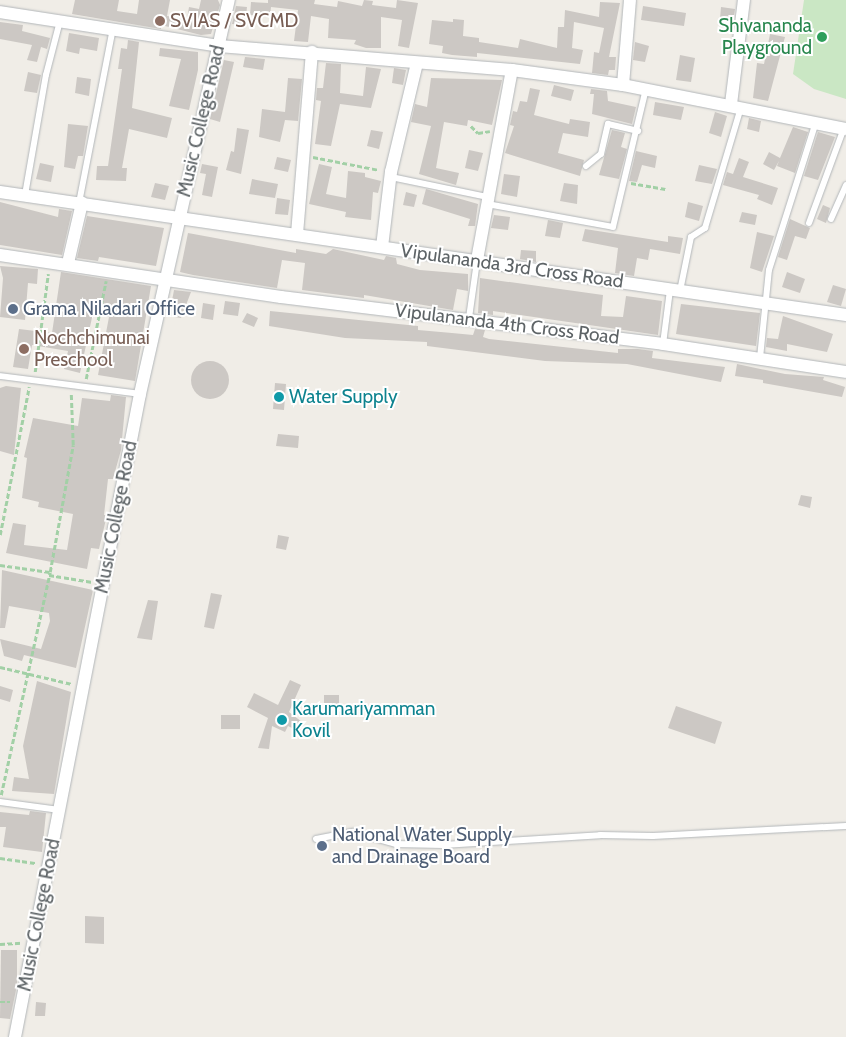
<!DOCTYPE html>
<style>
body{margin:0}
#map{position:relative;width:846px;height:1037px;overflow:hidden;background:#f0ede7;font-family:Cabin,sans-serif}
div>[style]{position:absolute}
.green>*{inset:0;background:#cae7c4}
.building>*{inset:0;background:#ccc8c4}
.round{border-radius:50%}
.path>*{height:2.5px;margin-top:-1.25px;transform-origin:0;background:repeating-linear-gradient(90deg,#a2d0a6 0 5px,transparent 0 7.5px)}
.roads{filter:drop-shadow(0 0 1px #b2b6b9) drop-shadow(0 0 1px #b2b6b9)}
.lane>*{height:6px;margin:-3px;padding:0 3px;transform-origin:3px;border-radius:3px;background:#fff}
.street>*{height:12px;margin:-6px;padding:0 6px;transform-origin:6px;border-radius:6px;background:#fff}
.dots>*{width:14px;height:14px;translate:-50% -50%;box-sizing:border-box;border:2px solid #fff;border-radius:50%}
span{translate:-50% -50%;white-space:nowrap;text-align:center;line-height:1.15;-webkit-text-stroke:4px #fff;paint-order:stroke}
.education-label{font-size:19px;color:#785e54}
.left{translate:0 -50%;text-align:left}
.leisure-label{font-size:19px;color:#27864d}
.right{translate:-100% -50%;text-align:right}
.street-label{font-size:19px;color:#5e6467}
.service-label{font-size:19px;color:#4e5e75}
.culture-label{font-size:19px;color:#0d838f}
</style>
<div id="map">
<div class="green">
<i style="clip-path:polygon(804px 0,846px 0,846px 99px,814px 89px,793px 74px)"></i>
</div>
<div class="building">
<i style="clip-path:polygon(75px 0,119px 0,117px 11px,137px 14px,139px 0,170px 0,167px 16px,187px 19px,189px 7px,199px 9px,201px 0,218px 0,220px 5px,211px 34px,201px 35px,161px 25px,161px 29px,72px 14px)"></i>
<i style="clip-path:polygon(268px 0,315px 0,314px 4px,337px 7px,338px 1px,362px 6px,364px 0,373px 1px,372px 5px,396px 8px,397px 0,418px 3px,409px 48px,398px 46px,402px 20px,381px 17px,381px 48px,366px 48px,354px 44px,356px 40px,328px 38px,329px 19px,311px 16px,308px 42px,294px 41px,298px 10px,271px 7px,270px 17px,250px 15px,251px 2px,268px 3px)"></i>
<i style="clip-path:polygon(600px 2px,620px 3px,609px 57px,616px 57px,615px 70px,609px 70px,608px 75px,592px 73px,594px 52px,599px 53px,604px 28px,574px 22px,572px 48px,583px 50px,580px 64px,477px 53px,477px 57px,452px 55px,442px 53px,443px 46px,429px 44px,432px 20px,453px 22px,453px 19px,464px 20px,463px 36px,479px 38px,479px 42px,518px 48px,520px 39px,557px 48px,558px 27px,564px 27px,565px 10px,599px 17px)"></i>
<i style="clip-path:polygon(236px 6px,247px 7px,245px 25px,232px 24px)"></i>
<i style="clip-path:polygon(643px 6px,686px 13px,684px 26px,641px 20px)"></i>
<i style="clip-path:polygon(721px 7px,735px 9px,733px 21px,720px 19px)"></i>
<i style="clip-path:polygon(0 22px,23px 25px,22px 31px,50px 38px,47px 49px,41px 47px,37px 62px,27px 60px,32px 45px,0 39px)"></i>
<i style="clip-path:polygon(69px 33px,99px 38px,97px 51px,80px 48px,79px 54px,66px 51px)"></i>
<i style="clip-path:polygon(770px 34px,785px 37px,768px 101px,753px 98px,757px 63px,764px 64px)"></i>
<i style="clip-path:polygon(128px 40px,139px 42px,132px 108px,172px 118px,167px 138px,129px 129px,122px 168px,127px 168px,126px 181px,96px 180px,97px 166px,108px 166px,122px 69px,118px 69px,121px 48px,127px 49px)"></i>
<i style="clip-path:polygon(635px 42px,649px 46px,645px 62px,633px 60px)"></i>
<i style="clip-path:polygon(160px 48px,198px 52px,198px 70px,189px 110px,169px 106px,181px 59px,159px 56px)"></i>
<i style="clip-path:polygon(680px 55px,695px 58px,691px 82px,676px 80px)"></i>
<i style="clip-path:polygon(245px 57px,265px 59px,263px 70px,243px 67px)"></i>
<i style="clip-path:polygon(224px 60px,234px 62px,220px 122px,210px 119px)"></i>
<i style="clip-path:polygon(326px 63px,341px 64px,340px 93px,363px 96px,366px 67px,381px 69px,371px 108px,340px 104px,331px 146px,315px 144px,321px 101px,316px 100px,317px 88px,323px 88px)"></i>
<i style="clip-path:polygon(394px 68px,406px 70px,403px 85px,392px 83px)"></i>
<i style="clip-path:polygon(28px 72px,41px 75px,37px 93px,24px 91px)"></i>
<i style="clip-path:polygon(77px 77px,91px 79px,89px 96px,75px 93px)"></i>
<i style="clip-path:polygon(288px 78px,302px 79px,298px 121px,285px 120px,280px 142px,259px 137px,262px 109px,285px 112px)"></i>
<i style="clip-path:polygon(431px 78px,502px 80px,492px 125px,468px 120px,467px 126px,444px 122px,436px 168px,459px 173px,456px 185px,419px 174px,431px 126px,411px 122px,415px 104px,427px 107px)"></i>
<i style="clip-path:polygon(554px 85px,574px 90px,571px 101px,551px 96px)"></i>
<i style="clip-path:polygon(530px 88px,540px 90px,534px 115px,569px 124px,570px 119px,590px 122px,588px 137px,563px 133px,558px 153px,584px 160px,580px 176px,505px 153px,514px 126px,510px 125px,513px 111px,517px 112px,520px 101px,527px 102px)"></i>
<i style="clip-path:polygon(591px 89px,607px 91px,608px 101px,636px 107px,632px 124px,592px 114px,594px 94px,590px 94px)"></i>
<i style="clip-path:polygon(655px 102px,684px 107px,681px 120px,653px 115px)"></i>
<i style="clip-path:polygon(715px 112px,727px 116px,721px 137px,709px 133px)"></i>
<i style="clip-path:polygon(749px 118px,761px 121px,759px 132px,747px 129px)"></i>
<i style="clip-path:polygon(68px 124px,88px 126px,83px 156px,78px 156px,75px 169px,64px 167px)"></i>
<i style="clip-path:polygon(793px 127px,808px 132px,795px 173px,777px 166px,779px 161px,774px 170px,763px 164px,769px 152px,780px 158px)"></i>
<i style="clip-path:polygon(237px 128px,249px 130px,241px 174px,226px 170px,231px 151px,234px 152px)"></i>
<i style="clip-path:polygon(371px 130px,383px 132px,379px 149px,367px 146px)"></i>
<i style="clip-path:polygon(612px 130px,625px 133px,621px 147px,627px 149px,619px 179px,599px 175px)"></i>
<i style="clip-path:polygon(818px 132px,835px 137px,818px 180px,804px 176px)"></i>
<i style="clip-path:polygon(469px 150px,483px 153px,478px 171px,465px 168px)"></i>
<i style="clip-path:polygon(636px 151px,657px 156px,655px 168px,642px 165px,637px 182px,629px 181px)"></i>
<i style="clip-path:polygon(277px 157px,291px 160px,288px 172px,274px 169px)"></i>
<i style="clip-path:polygon(739px 158px,749px 162px,743px 177px,778px 188px,772px 205px,757px 199px,759px 195px,723px 185px,727px 172px,733px 174px)"></i>
<i style="clip-path:polygon(40px 163px,54px 166px,51px 182px,36px 179px)"></i>
<i style="clip-path:polygon(202px 164px,218px 167px,212px 197px,202px 195px,206px 174px,200px 173px)"></i>
<i style="clip-path:polygon(319px 164px,332px 167px,326px 194px,346px 198px,348px 171px,365px 173px,365px 177px,381px 181px,378px 193px,373px 192px,371px 220px,345px 217px,346px 212px,309px 204px)"></i>
<i style="clip-path:polygon(699px 165px,717px 169px,712px 184px,695px 181px)"></i>
<i style="clip-path:polygon(504px 174px,520px 176px,517px 197px,501px 194px)"></i>
<i style="clip-path:polygon(252px 179px,278px 184px,275px 198px,249px 194px)"></i>
<i style="clip-path:polygon(155px 183px,169px 186px,165px 200px,151px 197px)"></i>
<i style="clip-path:polygon(564px 183px,578px 185px,577px 204px,560px 201px)"></i>
<i style="clip-path:polygon(426px 189px,478px 204px,475px 226px,468px 226px,470px 219px,422px 204px)"></i>
<i style="clip-path:polygon(406px 192px,417px 195px,414px 207px,403px 205px)"></i>
<i style="clip-path:polygon(277px 198px,290px 200px,288px 215px,275px 214px)"></i>
<i style="clip-path:polygon(0 202px,58px 217px,59px 209px,72px 211px,62px 255px,0 245px)"></i>
<i style="clip-path:polygon(688px 202px,703px 206px,699px 221px,685px 217px)"></i>
<i style="clip-path:polygon(823px 205px,830px 208px,826px 223px,817px 219px)"></i>
<i style="clip-path:polygon(742px 212px,757px 215px,755px 225px,739px 222px)"></i>
<i style="clip-path:polygon(494px 215px,510px 217px,508px 230px,491px 228px)"></i>
<i style="clip-path:polygon(87px 216px,164px 228px,156px 266px,99px 257px,98px 261px,77px 258px)"></i>
<i style="clip-path:polygon(790px 219px,810px 228px,806px 239px,795px 236px,787px 260px,778px 257px)"></i>
<i style="clip-path:polygon(548px 220px,563px 223px,560px 238px,545px 236px)"></i>
<i style="clip-path:polygon(585px 229px,668px 242px,668px 236px,683px 238px,680px 254px,650px 249px,648px 260px,637px 258px,634px 276px,615px 273px,618px 248px,582px 241px)"></i>
<i style="clip-path:polygon(757px 232px,774px 236px,762px 272px,750px 268px)"></i>
<i style="clip-path:polygon(188px 233px,296px 253px,296px 249px,326px 254px,333px 249px,384px 260px,386px 256px,396px 258px,397px 264px,420px 270px,468px 274px,468px 291px,457px 289px,453px 310px,364px 295px,364px 298px,302px 290px,305px 263px,282px 260px,277px 288px,193px 275px,180px 272px)"></i>
<i style="clip-path:polygon(521px 250px,536px 251px,536px 262px,520px 259px)"></i>
<i style="clip-path:polygon(0 266px,38px 269px,37px 284px,28px 283px,25px 320px,0 317px,3px 278px)"></i>
<i style="clip-path:polygon(61px 272px,151px 286px,135px 381px,98px 375px,109px 317px,93px 313px,80px 373px,64px 369px,68px 351px,32px 345px,28px 369px,13px 367px,19px 329px,52px 333px)"></i>
<i style="clip-path:polygon(787px 272px,805px 279px,800px 293px,782px 287px)"></i>
<i style="clip-path:polygon(480px 278px,603px 295px,601px 316px,623px 317px,626px 296px,662px 301px,658px 335px,493px 311px,493px 315px,478px 313px)"></i>
<i style="clip-path:polygon(833px 285px,846px 289px,841px 306px,827px 302px)"></i>
<i style="clip-path:polygon(174px 290px,191px 292px,181px 318px,169px 316px)"></i>
<i style="clip-path:polygon(225px 301px,240px 303px,238px 316px,223px 314px)"></i>
<i style="clip-path:polygon(203px 303px,215px 305px,213px 320px,201px 318px)"></i>
<i style="clip-path:polygon(681px 304px,760px 313px,756px 346px,676px 334px)"></i>
<i style="clip-path:polygon(270px 311px,418px 326px,418px 330px,452px 333px,473px 335px,475px 329px,485px 330px,483px 337px,489px 339px,618px 353px,618px 349px,638px 349px,653px 351px,652px 358px,725px 367px,721px 382px,627px 364px,545px 361px,427px 346px,427px 342px,345px 338px,269px 326px)"></i>
<i style="clip-path:polygon(247px 313px,258px 318px,254px 327px,242px 322px)"></i>
<i style="clip-path:polygon(783px 316px,833px 334px,827px 352px,787px 344px,787px 351px,766px 347px,767px 338px,778px 339px)"></i>
<i class="round" style="left:191px;top:361px;width:38px;height:38px"></i>
<i style="clip-path:polygon(737px 364px,785px 374px,824px 377px,823px 380px,845px 387px,842px 397px,763px 383px,763px 380px,735px 376px)"></i>
<i style="clip-path:polygon(275px 383px,286px 384px,284px 410px,273px 409px)"></i>
<i style="clip-path:polygon(6px 386px,21px 388px,14px 455px,0 451px,0 388px)"></i>
<i style="clip-path:polygon(111px 395px,126px 397px,121px 450px,113px 479px,108px 479px,104px 515px,107px 515px,99px 549px,91px 548px,87px 569px,6px 553px,13px 523px,26px 525px,24px 545px,67px 550px,73px 514px,38px 507px,39px 502px,22px 498px,27px 458px,24px 457px,33px 418px,78px 426px,82px 398px,110px 401px)"></i>
<i style="clip-path:polygon(278px 434px,299px 436px,298px 448px,276px 446px)"></i>
<i style="clip-path:polygon(801px 495px,812px 497px,810px 508px,798px 505px)"></i>
<i style="clip-path:polygon(278px 535px,289px 537px,286px 550px,276px 548px)"></i>
<i style="clip-path:polygon(2px 570px,93px 590px,76px 668px,24px 655px,22px 661px,4px 656px,0 639px,41px 649px,50px 621px,49px 613px,9px 606px,5px 628px,0 628px)"></i>
<i style="clip-path:polygon(211px 593px,222px 595px,214px 629px,204px 627px)"></i>
<i style="clip-path:polygon(148px 600px,158px 601px,152px 640px,137px 638px)"></i>
<i style="clip-path:polygon(290px 680px,301px 685px,289px 712px,302px 722px,298px 731px,288px 726px,285px 732px,272px 726px,269px 749px,258px 748px,268px 718px,247px 707px,254px 693px,278px 705px)"></i>
<i style="clip-path:polygon(37px 681px,71px 692px,54px 794px,12px 791px,14px 777px,29px 779px,23px 746px)"></i>
<i style="clip-path:polygon(0 686px,13px 690px,10px 702px,0 699px)"></i>
<i style="clip-path:polygon(324px 695px,339px 695px,339px 708px,324px 708px)"></i>
<i style="clip-path:polygon(676px 706px,722px 722px,715px 744px,668px 728px)"></i>
<i style="clip-path:polygon(221px 715px,240px 715px,240px 729px,221px 729px)"></i>
<i style="clip-path:polygon(30px 811px,46px 813px,42px 852px,3px 847px,6px 827px,0 827px,0 812px,29px 815px)"></i>
<i style="clip-path:polygon(85px 916px,104px 917px,104px 944px,85px 943px)"></i>
<i style="clip-path:polygon(1px 950px,17px 950px,17px 985px,10px 1019px,0 1018px)"></i>
<i style="clip-path:polygon(36px 1002px,46px 1003px,45px 1016px,35px 1016px)"></i>
</div>
<div class="path">
<i style="left:471px;top:126px;width:10px;rotate:45deg"></i>
<i style="left:478px;top:133px;width:12px;rotate:-9deg"></i>
<i style="left:313px;top:157px;width:67px;rotate:11.1deg"></i>
<i style="left:631px;top:183px;width:35px;rotate:10deg"></i>
<i style="left:35px;top:372px;width:99px;rotate:-82.4deg"></i>
<i style="left:86px;top:379px;width:100px;rotate:-78.5deg"></i>
<i style="left:0;top:535px;width:151px;rotate:-78.9deg"></i>
<i style="left:0;top:565px;width:50px;rotate:8deg"></i>
<i style="left:49px;top:575px;width:44px;rotate:9.2deg"></i>
<i style="left:0;top:667px;width:74px;rotate:13.3deg"></i>
<i style="left:1px;top:795px;width:228px;rotate:-77.6deg"></i>
<i style="left:50px;top:572px;width:129px;rotate:-79.7deg"></i>
<i style="left:73px;top:445px;width:52px;rotate:-92.2deg"></i>
<i style="left:0;top:858px;width:37px;rotate:8deg"></i>
<i style="left:0;top:944px;width:22px;rotate:-3deg"></i>
<i style="left:0;top:1002px;width:10px"></i>
</div>
<div class="roads">
<div class="lane">
<i style="left:586px;top:166px;width:19px;rotate:-39deg"></i>
<i style="left:601px;top:154px;width:31px;rotate:-77deg"></i>
<i style="left:608px;top:124px;width:31px;rotate:13deg"></i>
<i style="left:391px;top:177px;width:99px;rotate:11.7deg"></i>
<i style="left:25px;top:195px;width:122px;rotate:-80.1deg"></i>
<i style="left:46px;top:75px;width:56px;rotate:-75.5deg"></i>
<i style="left:79px;top:203px;width:178px;rotate:-79deg"></i>
<i style="left:487px;top:204px;width:128px;rotate:10.3deg"></i>
<i style="left:613px;top:227px;width:142px;rotate:-76.6deg"></i>
<i style="left:831px;top:219px;width:37px;rotate:-66deg"></i>
<i style="left:809px;top:223px;width:101px;rotate:-69.8deg"></i>
<i style="left:680px;top:291px;width:55px;rotate:-78.5deg"></i>
<i style="left:691px;top:237px;width:17px;rotate:-33deg"></i>
<i style="left:705px;top:228px;width:126px;rotate:-73.4deg"></i>
<i style="left:469px;top:318px;width:58px;rotate:-82deg"></i>
<i style="left:663px;top:344px;width:54px;rotate:-82.6deg"></i>
<i style="left:760px;top:358px;width:88px;rotate:-84.2deg"></i>
<i style="left:769px;top:270px;width:155px;rotate:-72.4deg"></i>
<i style="left:0;top:376px;width:141px;rotate:7.3deg"></i>
<i style="left:0;top:802px;width:60px;rotate:7.7deg"></i>
<i style="left:316px;top:839px;width:38px;rotate:-11deg"></i>
<i style="left:353px;top:832px;width:45px;rotate:15.6deg"></i>
<i style="left:396px;top:844px;width:47px;rotate:1.2deg"></i>
<i style="left:443px;top:845px;width:157px;rotate:-3.6deg"></i>
<i style="left:600px;top:835px;width:53px;rotate:1.1deg"></i>
<i style="left:653px;top:836px;width:193px;rotate:-3deg"></i>
</div>
<div class="street">
<i style="left:0;top:12px;width:222px;rotate:8.8deg"></i>
<i style="left:219px;top:46px;width:294px;rotate:4.7deg"></i>
<i style="left:512px;top:70px;width:112px;rotate:7.7deg"></i>
<i style="left:623px;top:85px;width:227px;rotate:11.2deg"></i>
<i style="left:623px;top:85px;width:85px;rotate:-85.3deg"></i>
<i style="left:731px;top:104px;width:105px;rotate:-82.9deg"></i>
<i style="left:0;top:192px;width:855px;rotate:8.27deg"></i>
<i style="left:297px;top:234px;width:183px;rotate:-85.3deg"></i>
<i style="left:382px;top:247px;width:76px;rotate:-83.2deg"></i>
<i style="left:391px;top:172px;width:112px;rotate:-76.6deg"></i>
<i style="left:0;top:255px;width:284px;rotate:8.5deg"></i>
<i style="left:281px;top:297px;width:385px;rotate:7deg"></i>
<i style="left:663px;top:344px;width:185px;rotate:8.7deg"></i>
<i style="left:477px;top:260px;width:193px;rotate:-79.6deg"></i>
<i style="left:68px;top:263px;width:62px;rotate:-76.9deg"></i>
<i style="left:15px;top:1037px;width:655px;rotate:-79deg"></i>
<i style="left:140px;top:394px;width:404px;rotate:-77.3deg"></i>
</div>
</div>
<div class="dots">
<i style="left:160px;top:21px;background:#8d6e63"></i>
<i style="left:822px;top:37px;background:#2e9e5b"></i>
<i style="left:13px;top:309px;background:#5c6f8a"></i>
<i style="left:24px;top:349px;background:#8d6e63"></i>
<i style="left:279px;top:397px;background:#0f9aa8"></i>
<i style="left:282px;top:720px;background:#0f9aa8"></i>
<i style="left:322px;top:846px;background:#5c6f8a"></i>
</div>
<div class="education-label">
<span class="left" style="left:170px;top:21px">SVIAS / SVCMD</span>
<span class="left" style="left:34px;top:349px">Nochchimunai<br>Preschool</span>
</div>
<div class="leisure-label">
<span class="right" style="left:812px;top:37px">Shivananda<br>Playground</span>
</div>
<div class="street-label">
<span style="left:201px;top:121px;rotate:-77deg">Music College Road</span>
<span style="left:512px;top:266px;rotate:8deg">Vipulananda 3rd Cross Road</span>
<span style="left:507px;top:324px;rotate:7deg">Vipulananda 4th Cross Road</span>
<span style="left:116px;top:517px;rotate:-79deg">Music College Road</span>
<span style="left:39px;top:915px;rotate:-79deg">Music College Road</span>
</div>
<div class="service-label">
<span class="left" style="left:23px;top:309px">Grama Niladari Office</span>
<span class="left" style="left:332px;top:846px">National Water Supply<br>and Drainage Board</span>
</div>
<div class="culture-label">
<span class="left" style="left:289px;top:397px">Water Supply</span>
<span class="left" style="left:292px;top:720px">Karumariyamman<br>Kovil</span>
</div>
</div>
